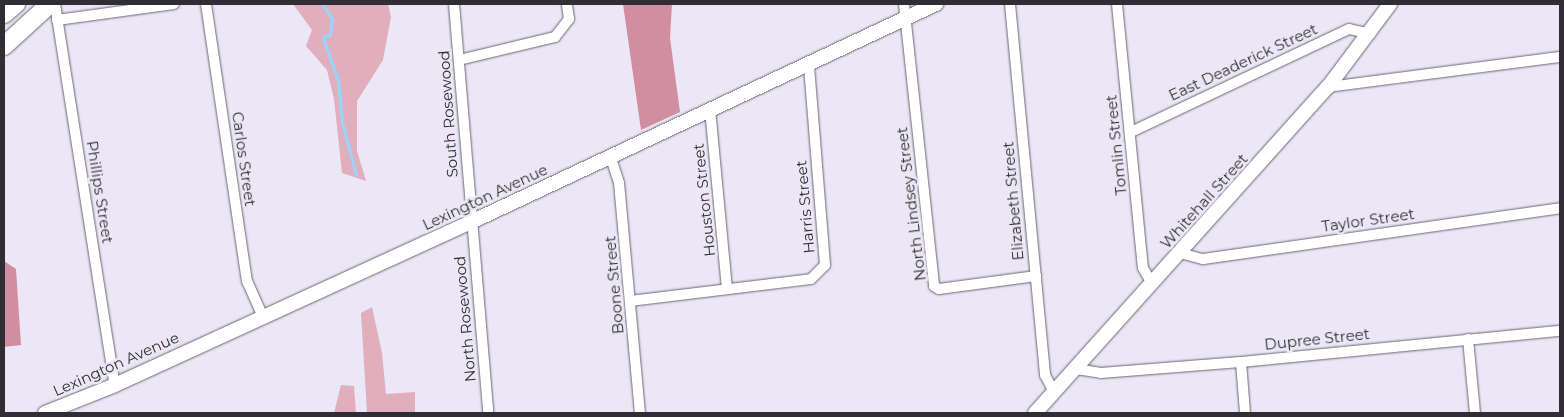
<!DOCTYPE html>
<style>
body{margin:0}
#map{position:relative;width:1564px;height:417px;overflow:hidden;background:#ebe7f6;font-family:Montserrat,sans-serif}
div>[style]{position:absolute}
.green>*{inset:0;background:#e0aebc}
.forest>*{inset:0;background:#d28ea1}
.stream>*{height:3px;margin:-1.5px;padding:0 1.5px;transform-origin:1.5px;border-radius:1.5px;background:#96d6fe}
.roads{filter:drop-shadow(0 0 1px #6a6673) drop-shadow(0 0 1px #6a6673)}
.street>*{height:10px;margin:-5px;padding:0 5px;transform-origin:5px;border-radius:5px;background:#fff}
.secondary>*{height:14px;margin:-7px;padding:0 7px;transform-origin:7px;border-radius:7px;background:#fff}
.highway>*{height:18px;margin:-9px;padding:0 9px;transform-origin:9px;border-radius:9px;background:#fff}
span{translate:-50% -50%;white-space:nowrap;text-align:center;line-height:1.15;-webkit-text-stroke:5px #ebe7f6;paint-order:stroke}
.street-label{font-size:15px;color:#302e34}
.frame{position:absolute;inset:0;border:5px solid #302e34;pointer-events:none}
</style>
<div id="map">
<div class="green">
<i style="clip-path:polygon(293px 4px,388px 4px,391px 17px,383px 60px,357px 101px,357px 151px,366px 181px,342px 173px,334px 99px,327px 70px,306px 46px,312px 30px)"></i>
<i style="clip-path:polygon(372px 307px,382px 353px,386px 394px,415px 392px,415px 413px,367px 413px,361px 313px)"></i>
<i style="clip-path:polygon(341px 385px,354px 386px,356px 413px,334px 413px)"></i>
</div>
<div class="forest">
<i style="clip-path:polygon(623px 4px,672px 4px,670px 38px,680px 112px,641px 130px)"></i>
<i style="clip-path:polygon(4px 261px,16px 269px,21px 345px,4px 347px)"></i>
</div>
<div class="stream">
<i style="left:322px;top:4px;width:18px;rotate:56deg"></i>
<i style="left:332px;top:19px;width:16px;rotate:97deg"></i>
<i style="left:330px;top:35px;width:6px;rotate:171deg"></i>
<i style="left:324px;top:36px;width:5px;rotate:90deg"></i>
<i style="left:324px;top:41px;width:41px;rotate:70.3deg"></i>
<i style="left:338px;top:80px;width:42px;rotate:84.6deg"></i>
<i style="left:342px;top:122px;width:55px;rotate:75.2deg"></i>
</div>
<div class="roads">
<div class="street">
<i style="left:55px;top:4px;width:386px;rotate:81.1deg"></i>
<i style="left:206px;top:4px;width:280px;rotate:81.6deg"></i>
<i style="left:247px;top:281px;width:39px;rotate:66deg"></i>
<i style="left:454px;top:4px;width:410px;rotate:85.2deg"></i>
<i style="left:904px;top:4px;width:284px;rotate:83.9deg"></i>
<i style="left:934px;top:286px;width:6px;rotate:31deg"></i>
<i style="left:939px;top:289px;width:98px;rotate:-7.6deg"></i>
<i style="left:1010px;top:4px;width:373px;rotate:84.6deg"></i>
<i style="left:1045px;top:375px;width:19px;rotate:62deg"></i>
<i style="left:1117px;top:4px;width:265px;rotate:84.4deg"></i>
<i style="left:1143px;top:268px;width:16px;rotate:60deg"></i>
<i style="left:57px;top:20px;width:118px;rotate:-7.8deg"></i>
<i style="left:459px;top:60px;width:99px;rotate:-13.5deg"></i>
<i style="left:555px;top:37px;width:23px;rotate:-52deg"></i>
<i style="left:569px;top:19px;width:15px;rotate:-98deg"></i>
<i style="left:1328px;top:87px;width:234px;rotate:-7.4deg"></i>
<i style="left:710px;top:109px;width:180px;rotate:84.6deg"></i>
<i style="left:1131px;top:132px;width:241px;rotate:-25.3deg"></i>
<i style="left:1349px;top:29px;width:22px;rotate:13deg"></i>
<i style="left:610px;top:155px;width:29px;rotate:72deg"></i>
<i style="left:619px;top:183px;width:231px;rotate:84.8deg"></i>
<i style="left:1180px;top:253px;width:24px;rotate:15deg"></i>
<i style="left:1203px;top:259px;width:361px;rotate:-8.1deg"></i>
<i style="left:630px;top:301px;width:182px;rotate:-6.9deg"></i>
<i style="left:811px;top:279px;width:20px;rotate:-45deg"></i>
<i style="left:825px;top:265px;width:201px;rotate:-94.6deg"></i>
<i style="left:1468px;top:339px;width:74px;rotate:84.6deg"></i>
<i style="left:1241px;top:362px;width:51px;rotate:85.5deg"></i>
<i style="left:1076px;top:369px;width:25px;rotate:9deg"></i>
<i style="left:1101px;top:373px;width:140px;rotate:-4.5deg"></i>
<i style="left:1241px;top:362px;width:321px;rotate:-5.6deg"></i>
</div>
<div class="secondary">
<i style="left:45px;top:413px;width:75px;rotate:-21.8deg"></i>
<i style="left:115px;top:385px;width:392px;rotate:-24.6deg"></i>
<i style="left:471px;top:222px;width:514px;rotate:-25.12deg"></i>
<i style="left:1035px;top:413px;width:438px;rotate:-48.1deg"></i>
<i style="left:1328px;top:87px;width:104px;rotate:-53.2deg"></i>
</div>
<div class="highway">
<i style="left:4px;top:14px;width:16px;rotate:-40deg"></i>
<i style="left:4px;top:46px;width:62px;rotate:-42.4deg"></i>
</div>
</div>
<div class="street-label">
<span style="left:1243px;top:62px;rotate:-25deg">East Deaderick Street</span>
<span style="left:448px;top:114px;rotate:-94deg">South Rosewood</span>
<span style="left:1116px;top:145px;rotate:-96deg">Tomlin Street</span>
<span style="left:244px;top:159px;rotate:82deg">Carlos Street</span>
<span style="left:100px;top:192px;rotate:81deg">Phillips Street</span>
<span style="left:485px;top:197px;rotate:-25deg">Lexington Avenue</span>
<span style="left:704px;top:200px;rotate:-96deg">Houston Street</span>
<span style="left:1013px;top:201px;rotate:-95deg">Elizabeth Street</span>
<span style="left:1204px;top:201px;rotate:-48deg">Whitehall Street</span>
<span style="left:911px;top:204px;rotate:-97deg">North Lindsey Street</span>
<span style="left:805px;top:207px;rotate:-95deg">Harris Street</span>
<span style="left:1368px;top:220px;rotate:-8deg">Taylor Street</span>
<span style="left:614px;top:285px;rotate:-95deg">Boone Street</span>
<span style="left:465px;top:319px;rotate:-95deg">North Rosewood</span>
<span style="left:1317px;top:339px;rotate:-6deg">Dupree Street</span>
<span style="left:116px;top:364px;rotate:-24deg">Lexington Avenue</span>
</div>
<div class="frame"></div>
</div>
